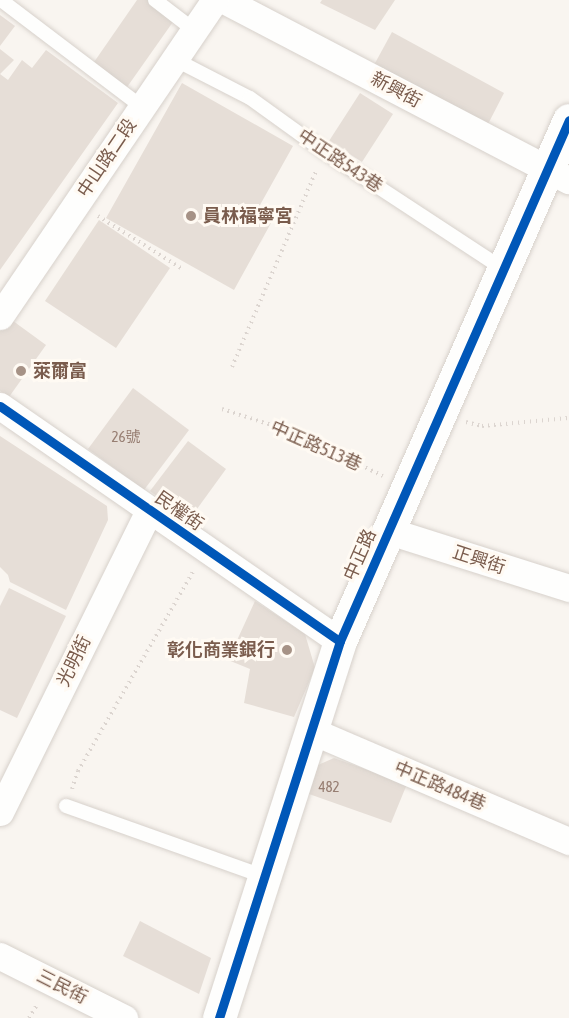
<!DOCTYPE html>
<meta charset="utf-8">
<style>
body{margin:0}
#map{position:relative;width:569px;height:1018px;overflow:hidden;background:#f9f5f0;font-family:"Asap Condensed","Noto Sans TC",sans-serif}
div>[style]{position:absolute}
.building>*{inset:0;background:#e6ded7}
.path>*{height:4px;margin-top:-2px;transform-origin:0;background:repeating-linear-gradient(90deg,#dcd5d0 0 1.5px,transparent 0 6px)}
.roads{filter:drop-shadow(0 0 2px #d7d1cb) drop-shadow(0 0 2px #d7d1cb)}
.service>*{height:14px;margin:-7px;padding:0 7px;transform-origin:7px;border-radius:7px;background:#fefefd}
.minor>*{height:27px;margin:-13.5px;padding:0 13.5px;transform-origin:13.5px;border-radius:13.5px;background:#fefefd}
.tertiary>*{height:33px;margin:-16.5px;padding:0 16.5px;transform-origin:16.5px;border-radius:16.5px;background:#fefefd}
.cycleway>*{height:9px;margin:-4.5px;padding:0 4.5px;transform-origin:4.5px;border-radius:4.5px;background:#0057b8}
.dots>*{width:16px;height:16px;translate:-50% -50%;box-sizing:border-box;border:3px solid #fffaf3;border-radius:50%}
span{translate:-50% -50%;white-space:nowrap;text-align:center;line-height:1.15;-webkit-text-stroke:6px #fffaf3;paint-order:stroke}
.number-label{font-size:15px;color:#977e72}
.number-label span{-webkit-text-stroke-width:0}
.street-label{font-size:18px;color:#7a5c4d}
.poi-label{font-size:18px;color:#7a5c4d;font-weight:700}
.left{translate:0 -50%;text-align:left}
.right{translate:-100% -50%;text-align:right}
</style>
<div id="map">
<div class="building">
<i style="clip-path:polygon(137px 0,150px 0,175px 19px,125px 90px,92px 65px)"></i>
<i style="clip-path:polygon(322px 0,395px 0,375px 30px,320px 3px)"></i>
<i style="clip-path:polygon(0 15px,15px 26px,0 46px)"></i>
<i style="clip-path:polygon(392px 32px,504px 93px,487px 126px,374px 65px)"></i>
<i style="clip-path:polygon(0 49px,14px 60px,0 74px,8px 80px,22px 60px,32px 68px,46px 50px,118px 103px,0 270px)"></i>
<i style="clip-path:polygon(182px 83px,293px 146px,260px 205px,276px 214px,234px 290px,106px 218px)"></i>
<i style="clip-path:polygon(360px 93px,393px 114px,362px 162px,329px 141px)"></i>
<i style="clip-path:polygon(99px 220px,170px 268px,116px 348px,45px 301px)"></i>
<i style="clip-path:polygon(9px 318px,46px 345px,9px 397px,0 391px,0 330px)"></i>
<i style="clip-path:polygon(133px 388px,189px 430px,144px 490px,88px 449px)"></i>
<i style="clip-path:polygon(0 436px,107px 506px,108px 520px,66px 610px,10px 582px,8px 575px,0 567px)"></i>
<i style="clip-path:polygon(188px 441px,226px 469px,189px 520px,150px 491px)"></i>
<i style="clip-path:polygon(9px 588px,66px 616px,17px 718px,0 710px,0 606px)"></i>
<i style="clip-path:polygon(255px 601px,305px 634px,315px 668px,294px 717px,244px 703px,250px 669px,228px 660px)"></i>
<i style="clip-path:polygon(334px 758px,407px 784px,391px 823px,309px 794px,318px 765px)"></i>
<i style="clip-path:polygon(140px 921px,211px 958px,199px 994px,123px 956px)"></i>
</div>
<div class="path">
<i style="left:98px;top:216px;width:98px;rotate:32.1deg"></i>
<i style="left:232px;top:367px;width:215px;rotate:-66.8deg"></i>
<i style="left:222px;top:409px;width:71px;rotate:17.9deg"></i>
<i style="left:290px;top:431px;width:103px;rotate:25.8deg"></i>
<i style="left:466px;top:422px;width:16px;rotate:14deg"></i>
<i style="left:482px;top:426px;width:87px;rotate:-5.3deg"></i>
<i style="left:72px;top:789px;width:19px;rotate:-72deg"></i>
<i style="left:78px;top:771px;width:232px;rotate:-60deg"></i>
<i style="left:29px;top:1018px;width:17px;rotate:-59deg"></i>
</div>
<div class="roads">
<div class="service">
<i style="left:1px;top:0;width:177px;rotate:37.2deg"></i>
<i style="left:155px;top:0;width:49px;rotate:37.6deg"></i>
<i style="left:174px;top:59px;width:85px;rotate:27.2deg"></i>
<i style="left:250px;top:98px;width:92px;rotate:35.8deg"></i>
<i style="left:325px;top:152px;width:213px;rotate:33.3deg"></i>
<i style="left:66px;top:806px;width:211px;rotate:19.6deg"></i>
</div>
<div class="minor">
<i style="left:224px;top:0;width:389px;rotate:27.6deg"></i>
<i style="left:0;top:316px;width:382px;rotate:-55.8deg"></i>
<i style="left:0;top:406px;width:413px;rotate:34.7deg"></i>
<i style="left:389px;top:531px;width:189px;rotate:17.6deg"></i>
<i style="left:312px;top:731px;width:280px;rotate:23.2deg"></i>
<i style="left:0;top:812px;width:337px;rotate:-63.7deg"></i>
<i style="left:0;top:956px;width:139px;rotate:26.6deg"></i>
</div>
<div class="tertiary">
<i style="left:219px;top:1018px;width:396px;rotate:-72.2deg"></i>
<i style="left:340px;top:641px;width:569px;rotate:-66.27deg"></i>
</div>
</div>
<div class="cycleway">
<i style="left:0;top:406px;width:413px;rotate:34.7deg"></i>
<i style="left:219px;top:1018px;width:396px;rotate:-72.2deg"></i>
<i style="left:340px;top:641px;width:569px;rotate:-66.27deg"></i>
</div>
<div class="dots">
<i style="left:191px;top:216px;background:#a69286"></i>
<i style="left:21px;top:371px;background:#a69286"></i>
<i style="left:287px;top:650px;background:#a69286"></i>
</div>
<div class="number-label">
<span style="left:126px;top:437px">26號</span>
<span style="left:329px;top:787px">482</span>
</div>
<div class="street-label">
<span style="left:396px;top:90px;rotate:28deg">新興街</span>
<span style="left:107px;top:158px;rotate:-56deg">中山路二段</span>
<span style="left:340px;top:161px;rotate:34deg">中正路543巷</span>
<span style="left:316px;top:446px;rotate:24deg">中正路513巷</span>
<span style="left:179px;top:511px;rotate:35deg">民權街</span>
<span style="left:360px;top:555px;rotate:-66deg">中正路</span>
<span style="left:479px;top:560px;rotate:18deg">正興街</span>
<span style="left:74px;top:661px;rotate:-64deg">光明街</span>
<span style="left:440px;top:786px;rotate:23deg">中正路484巷</span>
<span style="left:62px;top:987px;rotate:27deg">三民街</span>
</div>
<div class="poi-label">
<span class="left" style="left:203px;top:216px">員林福寧宮</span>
<span class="left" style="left:33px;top:371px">萊爾富</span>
<span class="right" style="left:275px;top:650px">彰化商業銀行</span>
</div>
</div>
